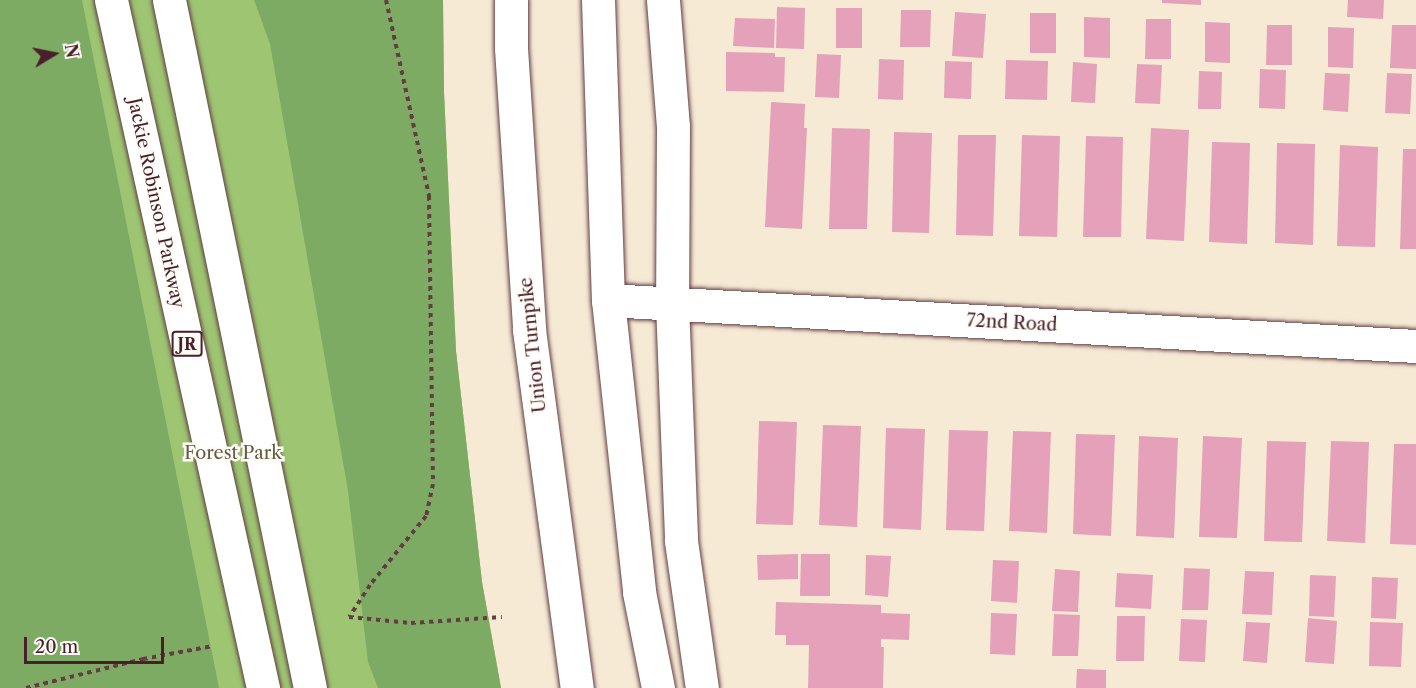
<!DOCTYPE html>
<style>
body{margin:0}
#map{position:relative;width:1416px;height:688px;overflow:hidden;background:#f6ead5;font-family:"Libre Caslon Text",serif}
div>[style]{position:absolute}
.green>*{inset:0;background:#9ec672}
.forest>*{inset:0;background:#7eab64}
.building>*{inset:0;background:#e5a1ba}
.path>*{height:4px;margin-top:-2px;transform-origin:0;background:repeating-linear-gradient(90deg,#643d44 0 4.5px,transparent 0 9px)}
.roads{filter:drop-shadow(0 0 2px #643d44) drop-shadow(0 0 2px #643d44)}
.minor>*{height:33px;margin:-16.5px;padding:0 16.5px;transform-origin:16.5px;border-radius:16.5px;background:#fff}
.major>*{height:33px;margin:-16.5px;padding:0 16.5px;transform-origin:16.5px;border-radius:16.5px;background:#fff}
.highway>*{height:33px;margin:-16.5px;padding:0 16.5px;transform-origin:16.5px;border-radius:16.5px;background:#fff}
span{translate:-50% -50%;white-space:nowrap;text-align:center;line-height:1.15;-webkit-text-stroke:5px #fdfcf7;paint-order:stroke}
.shield-label span{padding:2px 4px;background:#fdfcf7;border:2px solid;border-radius:4px;-webkit-text-stroke-width:0}
.shield-label{font-size:16px;color:#4a1f2b;font-weight:700}
.street-label{font-size:18px;color:#4a1f2b}
.park-label{font-size:18px;color:#675944}
.north{position:absolute;left:24px;top:24px;width:60px;height:60px;-webkit-text-stroke:4px #fdfcf7;paint-order:stroke;rotate:80deg;font-size:16px;font-weight:700;line-height:24px;text-align:center;color:#4a1f2b}
.north::after{content:'';display:block;margin:auto;width:21px;height:27px;background:#4a1f2b;clip-path:polygon(50% 0,100% 100%,50% 72%,0 100%)}
.scale{position:absolute;left:24px;top:637px;width:140px;height:27px;box-sizing:border-box;border:3px solid #4a1f2b;border-top:0;padding-left:8px;font-size:18px;line-height:21px;white-space:nowrap;color:#4a1f2b;-webkit-text-stroke:4px #fdfcf7;paint-order:stroke}
</style>
<div id="map">
<div class="green">
<i style="clip-path:polygon(0 0,443px 0,444px 92px,456px 351px,482px 582px,501px 688px,0 688px)"></i>
</div>
<div class="forest">
<i style="clip-path:polygon(0 0,82px 0,219px 688px,0 688px)"></i>
<i style="clip-path:polygon(254px 0,443px 0,444px 92px,456px 351px,482px 582px,501px 688px,378px 688px,368px 662px,348px 491px,270px 44px)"></i>
</div>
<div class="building">
<i style="clip-path:polygon(1162px 0,1201px 0,1201px 5px,1162px 3px)"></i>
<i style="clip-path:polygon(1348px 0,1384px 0,1383px 19px,1347px 17px)"></i>
<i style="clip-path:polygon(777px 7px,805px 8px,804px 49px,776px 48px)"></i>
<i style="clip-path:polygon(836px 8px,862px 8px,862px 48px,836px 48px)"></i>
<i style="clip-path:polygon(901px 10px,931px 10px,930px 47px,900px 47px)"></i>
<i style="clip-path:polygon(955px 12px,986px 14px,983px 58px,952px 56px)"></i>
<i style="clip-path:polygon(1030px 13px,1056px 13px,1056px 53px,1030px 53px)"></i>
<i style="clip-path:polygon(1084px 17px,1110px 18px,1110px 58px,1084px 57px)"></i>
<i style="clip-path:polygon(735px 18px,775px 19px,774px 48px,733px 46px)"></i>
<i style="clip-path:polygon(1146px 19px,1171px 19px,1171px 59px,1145px 59px)"></i>
<i style="clip-path:polygon(1205px 22px,1230px 23px,1230px 63px,1205px 62px)"></i>
<i style="clip-path:polygon(1267px 25px,1292px 25px,1292px 65px,1266px 65px)"></i>
<i style="clip-path:polygon(1392px 25px,1416px 25px,1416px 69px,1390px 68px)"></i>
<i style="clip-path:polygon(1328px 27px,1354px 28px,1353px 68px,1328px 67px)"></i>
<i style="clip-path:polygon(726px 52px,775px 53px,775px 57px,785px 57px,784px 92px,726px 91px)"></i>
<i style="clip-path:polygon(817px 54px,841px 55px,839px 98px,815px 97px)"></i>
<i style="clip-path:polygon(879px 59px,904px 60px,903px 100px,878px 99px)"></i>
<i style="clip-path:polygon(1006px 60px,1048px 61px,1047px 100px,1005px 99px)"></i>
<i style="clip-path:polygon(945px 61px,972px 62px,971px 99px,944px 98px)"></i>
<i style="clip-path:polygon(1073px 62px,1097px 64px,1095px 103px,1071px 102px)"></i>
<i style="clip-path:polygon(1137px 64px,1162px 65px,1160px 104px,1135px 103px)"></i>
<i style="clip-path:polygon(1260px 69px,1286px 70px,1285px 109px,1259px 108px)"></i>
<i style="clip-path:polygon(1199px 71px,1222px 72px,1221px 109px,1198px 109px)"></i>
<i style="clip-path:polygon(1325px 73px,1350px 74px,1348px 112px,1323px 110px)"></i>
<i style="clip-path:polygon(1387px 73px,1412px 74px,1410px 114px,1385px 113px)"></i>
<i style="clip-path:polygon(771px 102px,805px 104px,804px 128px,807px 128px,802px 229px,765px 227px)"></i>
<i style="clip-path:polygon(832px 128px,870px 129px,867px 229px,829px 229px)"></i>
<i style="clip-path:polygon(1151px 128px,1189px 130px,1184px 241px,1146px 239px)"></i>
<i style="clip-path:polygon(894px 132px,932px 133px,929px 233px,892px 232px)"></i>
<i style="clip-path:polygon(958px 135px,996px 135px,993px 236px,956px 235px)"></i>
<i style="clip-path:polygon(1022px 135px,1060px 136px,1057px 237px,1019px 236px)"></i>
<i style="clip-path:polygon(1086px 136px,1123px 137px,1121px 237px,1083px 237px)"></i>
<i style="clip-path:polygon(1212px 142px,1250px 143px,1247px 244px,1209px 242px)"></i>
<i style="clip-path:polygon(1277px 143px,1315px 144px,1313px 245px,1275px 243px)"></i>
<i style="clip-path:polygon(1340px 145px,1378px 147px,1375px 247px,1337px 246px)"></i>
<i style="clip-path:polygon(1403px 149px,1416px 149px,1416px 249px,1400px 249px)"></i>
<i style="clip-path:polygon(759px 421px,797px 422px,793px 525px,756px 524px)"></i>
<i style="clip-path:polygon(823px 425px,861px 426px,857px 527px,819px 525px)"></i>
<i style="clip-path:polygon(886px 428px,925px 429px,921px 530px,883px 528px)"></i>
<i style="clip-path:polygon(949px 430px,988px 431px,984px 531px,946px 530px)"></i>
<i style="clip-path:polygon(1013px 431px,1051px 432px,1047px 533px,1009px 531px)"></i>
<i style="clip-path:polygon(1076px 434px,1115px 435px,1111px 536px,1073px 534px)"></i>
<i style="clip-path:polygon(1139px 436px,1178px 438px,1174px 538px,1136px 536px)"></i>
<i style="clip-path:polygon(1203px 436px,1242px 438px,1237px 538px,1199px 537px)"></i>
<i style="clip-path:polygon(1267px 441px,1306px 442px,1302px 542px,1264px 541px)"></i>
<i style="clip-path:polygon(1331px 441px,1369px 442px,1365px 543px,1327px 541px)"></i>
<i style="clip-path:polygon(1394px 444px,1416px 444px,1416px 545px,1390px 544px)"></i>
<i style="clip-path:polygon(798px 554px,798px 579px,758px 580px,757px 555px)"></i>
<i style="clip-path:polygon(801px 554px,830px 554px,830px 596px,800px 596px)"></i>
<i style="clip-path:polygon(866px 555px,891px 556px,888px 597px,865px 595px)"></i>
<i style="clip-path:polygon(993px 560px,1019px 561px,1017px 603px,991px 601px)"></i>
<i style="clip-path:polygon(1184px 568px,1210px 569px,1208px 610px,1182px 610px)"></i>
<i style="clip-path:polygon(1055px 569px,1080px 571px,1078px 612px,1052px 611px)"></i>
<i style="clip-path:polygon(1245px 571px,1274px 572px,1272px 615px,1242px 614px)"></i>
<i style="clip-path:polygon(1117px 573px,1153px 575px,1151px 609px,1115px 607px)"></i>
<i style="clip-path:polygon(1310px 575px,1336px 576px,1334px 617px,1309px 616px)"></i>
<i style="clip-path:polygon(1372px 577px,1398px 578px,1396px 619px,1371px 618px)"></i>
<i style="clip-path:polygon(776px 602px,881px 605px,881px 613px,910px 614px,909px 640px,881px 639px,881px 647px,884px 647px,883px 688px,808px 688px,809px 645px,786px 645px,786px 635px,775px 635px)"></i>
<i style="clip-path:polygon(991px 613px,1017px 614px,1015px 655px,990px 654px)"></i>
<i style="clip-path:polygon(1054px 614px,1080px 615px,1078px 656px,1052px 656px)"></i>
<i style="clip-path:polygon(1117px 616px,1145px 616px,1144px 661px,1116px 661px)"></i>
<i style="clip-path:polygon(1308px 618px,1337px 621px,1334px 664px,1305px 662px)"></i>
<i style="clip-path:polygon(1181px 619px,1207px 620px,1205px 662px,1179px 661px)"></i>
<i style="clip-path:polygon(1246px 622px,1270px 623px,1267px 663px,1243px 661px)"></i>
<i style="clip-path:polygon(1370px 622px,1403px 623px,1401px 667px,1369px 666px)"></i>
<i style="clip-path:polygon(1077px 669px,1106px 670px,1106px 688px,1076px 688px)"></i>
</div>
<div class="path">
<i style="left:386px;top:0;width:201px;rotate:77.6deg"></i>
<i style="left:429px;top:196px;width:288px;rotate:89.2deg"></i>
<i style="left:433px;top:484px;width:33px;rotate:102deg"></i>
<i style="left:426px;top:516px;width:89px;rotate:129.1deg"></i>
<i style="left:370px;top:585px;width:38px;rotate:123deg"></i>
<i style="left:349px;top:617px;width:62px;rotate:5.5deg"></i>
<i style="left:411px;top:623px;width:91px;rotate:-3.8deg"></i>
<i style="left:26px;top:688px;width:121px;rotate:-13.9deg"></i>
<i style="left:143px;top:659px;width:71px;rotate:-10.5deg"></i>
</div>
<div class="roads">
<div class="minor">
<i style="left:663px;top:0;width:126px;rotate:85.5deg"></i>
<i style="left:673px;top:126px;width:177px;rotate:90.3deg"></i>
<i style="left:672px;top:303px;width:238px;rotate:87.8deg"></i>
<i style="left:681px;top:541px;width:148px;rotate:81.9deg"></i>
<i style="left:608px;top:300px;width:809px;rotate:3.26deg"></i>
</div>
<div class="major">
<i style="left:511px;top:0;width:48px;rotate:90deg"></i>
<i style="left:511px;top:48px;width:283px;rotate:86.3deg"></i>
<i style="left:529px;top:330px;width:361px;rotate:82.4deg"></i>
<i style="left:598px;top:0;width:300px;rotate:88.1deg"></i>
<i style="left:608px;top:300px;width:294px;rotate:83.9deg"></i>
<i style="left:639px;top:592px;width:98px;rotate:78.8deg"></i>
</div>
<div class="highway">
<i style="left:111px;top:0;width:705px;rotate:77.54deg"></i>
<i style="left:169px;top:0;width:702px;rotate:78.42deg"></i>
</div>
</div>
<div class="shield-label">
<span style="left:187px;top:344px">JR</span>
</div>
<div class="street-label">
<span style="left:156px;top:203px;rotate:78deg">Jackie Robinson Parkway</span>
<span style="left:1012px;top:323px;rotate:3deg">72nd Road</span>
<span style="left:533px;top:345px;rotate:-96deg">Union Turnpike</span>
</div>
<div class="park-label">
<span style="left:233px;top:453px">Forest Park</span>
</div>
<div class="north">N</div>
<div class="scale">20 m</div>
</div>
